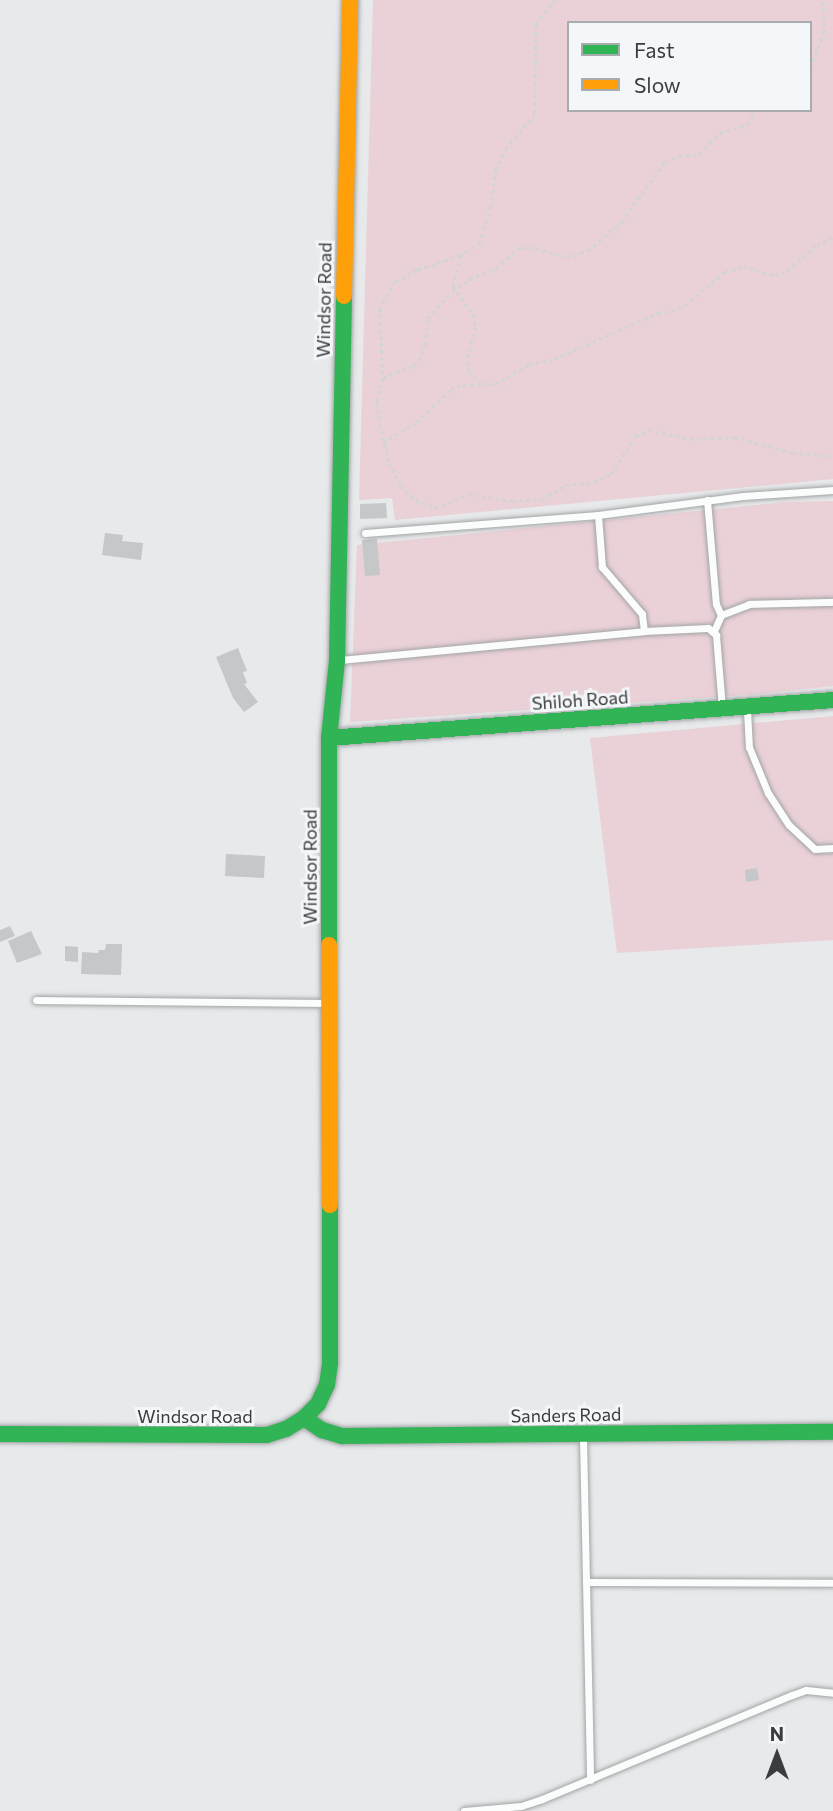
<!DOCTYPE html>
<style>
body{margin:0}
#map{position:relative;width:833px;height:1811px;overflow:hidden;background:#e7e9eb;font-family:Commissioner,sans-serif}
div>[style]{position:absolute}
.green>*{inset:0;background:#ead1d7}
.building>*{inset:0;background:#c5c7c8}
.path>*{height:2.5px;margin-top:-1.25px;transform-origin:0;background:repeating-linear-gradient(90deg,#d3d4d4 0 3.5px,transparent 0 7px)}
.roads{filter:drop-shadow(0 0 2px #a2a4a5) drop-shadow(0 0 2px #a2a4a5)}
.lane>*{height:7px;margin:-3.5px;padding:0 3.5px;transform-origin:3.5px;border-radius:3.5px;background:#fbfcfc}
.fast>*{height:16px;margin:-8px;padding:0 8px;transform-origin:8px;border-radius:8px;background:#30b455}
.slow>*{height:16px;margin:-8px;padding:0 8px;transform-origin:8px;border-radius:8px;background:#ff9f0a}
span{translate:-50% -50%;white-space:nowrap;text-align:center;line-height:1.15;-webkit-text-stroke:6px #f3f7f9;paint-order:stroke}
.street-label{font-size:18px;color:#3a3c3d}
.legend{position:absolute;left:567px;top:21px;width:245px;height:91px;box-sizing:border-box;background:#f3f7f9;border:2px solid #a9acae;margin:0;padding:9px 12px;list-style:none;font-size:21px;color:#3a3c3d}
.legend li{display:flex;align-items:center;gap:14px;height:35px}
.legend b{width:35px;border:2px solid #a9acae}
.north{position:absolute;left:742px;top:1720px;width:70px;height:70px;-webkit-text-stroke:5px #f3f7f9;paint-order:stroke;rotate:0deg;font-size:19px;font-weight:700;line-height:28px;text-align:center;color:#3a3c3d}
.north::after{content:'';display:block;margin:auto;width:24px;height:32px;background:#3a3c3d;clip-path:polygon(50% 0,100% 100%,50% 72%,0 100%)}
</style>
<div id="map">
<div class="green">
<i style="clip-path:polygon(evenodd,373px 0,833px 0,833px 479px,395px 520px,392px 498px,359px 500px,373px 0,569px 23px,810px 23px,810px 110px,569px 110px,569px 23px)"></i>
<i style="clip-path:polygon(833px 501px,833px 686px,760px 694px,350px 722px,357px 545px,786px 502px)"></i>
<i style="clip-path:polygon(833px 716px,833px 940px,617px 953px,590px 738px)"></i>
</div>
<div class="building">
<i style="clip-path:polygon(386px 503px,387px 518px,360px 519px,360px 504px)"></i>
<i style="clip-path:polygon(105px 533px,123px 535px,122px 541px,143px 543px,141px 560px,102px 555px)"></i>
<i style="clip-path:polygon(377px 539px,380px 575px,365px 576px,362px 540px)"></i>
<i style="clip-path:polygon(238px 648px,247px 671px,243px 672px,247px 683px,244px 684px,258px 702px,244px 712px,233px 698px,216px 657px)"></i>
<i style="clip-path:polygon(226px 854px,265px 856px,264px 878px,225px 876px)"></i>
<i style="clip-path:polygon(757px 868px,759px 880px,746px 882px,745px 870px)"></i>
<i style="clip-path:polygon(10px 926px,15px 936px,0 942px,0 930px)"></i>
<i style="clip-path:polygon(31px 931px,42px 954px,17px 963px,8px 941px)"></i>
<i style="clip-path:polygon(106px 944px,122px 944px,121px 975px,81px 974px,82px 952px,98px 953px,99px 950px,105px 950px)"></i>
<i style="clip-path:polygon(65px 946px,78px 947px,78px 962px,65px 961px)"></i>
</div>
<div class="path">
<i style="left:556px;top:0;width:32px;rotate:129deg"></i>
<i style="left:536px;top:25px;width:89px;rotate:90.6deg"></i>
<i style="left:535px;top:114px;width:44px;rotate:129.5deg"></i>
<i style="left:507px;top:148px;width:24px;rotate:118deg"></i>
<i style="left:496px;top:169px;width:38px;rotate:97deg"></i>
<i style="left:491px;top:207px;width:38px;rotate:107deg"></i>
<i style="left:480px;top:243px;width:23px;rotate:146deg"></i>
<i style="left:461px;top:256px;width:46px;rotate:162.3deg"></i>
<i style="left:417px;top:270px;width:25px;rotate:151deg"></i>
<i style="left:395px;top:282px;width:30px;rotate:120deg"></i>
<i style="left:380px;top:308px;width:70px;rotate:87.5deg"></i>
<i style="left:383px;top:378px;width:25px;rotate:104deg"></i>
<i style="left:377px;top:402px;width:15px;rotate:82deg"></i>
<i style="left:379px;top:417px;width:47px;rotate:77.7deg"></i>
<i style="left:389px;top:463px;width:26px;rotate:62deg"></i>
<i style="left:401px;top:486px;width:21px;rotate:43deg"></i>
<i style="left:416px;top:500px;width:19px;rotate:21deg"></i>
<i style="left:434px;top:507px;width:8px;rotate:-7deg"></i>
<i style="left:442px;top:506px;width:29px;rotate:-25deg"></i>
<i style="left:468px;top:494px;width:45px;rotate:9deg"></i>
<i style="left:512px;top:501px;width:30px;rotate:-4deg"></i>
<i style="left:542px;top:499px;width:28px;rotate:-30deg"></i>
<i style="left:566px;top:485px;width:28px;rotate:-6deg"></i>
<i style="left:594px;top:482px;width:19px;rotate:-25deg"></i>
<i style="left:611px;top:474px;width:45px;rotate:-56.7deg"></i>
<i style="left:636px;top:436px;width:14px;rotate:-25deg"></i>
<i style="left:649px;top:430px;width:42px;rotate:12.4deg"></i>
<i style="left:690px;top:439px;width:45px;rotate:-2.5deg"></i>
<i style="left:735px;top:437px;width:60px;rotate:15.4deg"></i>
<i style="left:793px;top:453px;width:40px;rotate:4.3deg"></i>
<i style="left:810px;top:67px;width:37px;rotate:-68deg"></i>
<i style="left:824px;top:33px;width:33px;rotate:-92deg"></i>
<i style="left:461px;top:256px;width:31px;rotate:105deg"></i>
<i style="left:453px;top:286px;width:36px;rotate:54deg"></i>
<i style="left:474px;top:315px;width:12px;rotate:81deg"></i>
<i style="left:476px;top:327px;width:35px;rotate:105deg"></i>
<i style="left:467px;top:361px;width:10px;rotate:79deg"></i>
<i style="left:469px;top:371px;width:18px;rotate:47deg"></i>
<i style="left:383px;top:378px;width:32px;rotate:-22deg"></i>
<i style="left:413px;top:366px;width:8px;rotate:-45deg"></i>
<i style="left:419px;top:360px;width:16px;rotate:-68deg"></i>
<i style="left:425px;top:345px;width:27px;rotate:-84deg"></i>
<i style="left:428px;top:318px;width:36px;rotate:-48deg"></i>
<i style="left:452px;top:291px;width:28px;rotate:-32deg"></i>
<i style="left:476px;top:276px;width:21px;rotate:-19deg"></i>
<i style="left:496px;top:269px;width:30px;rotate:-44deg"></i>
<i style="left:518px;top:248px;width:11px;rotate:-5deg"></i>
<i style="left:529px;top:247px;width:39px;rotate:15deg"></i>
<i style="left:567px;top:257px;width:22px;rotate:-16deg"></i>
<i style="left:588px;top:251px;width:44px;rotate:-41.3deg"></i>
<i style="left:621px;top:222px;width:74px;rotate:-53.7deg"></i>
<i style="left:665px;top:162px;width:15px;rotate:-23deg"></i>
<i style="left:679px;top:156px;width:20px;rotate:-6deg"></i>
<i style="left:699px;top:154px;width:30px;rotate:-45deg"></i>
<i style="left:720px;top:133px;width:29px;rotate:-18deg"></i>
<i style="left:748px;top:124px;width:16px;rotate:-63deg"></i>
<i style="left:383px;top:442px;width:39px;rotate:-30deg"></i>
<i style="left:417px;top:422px;width:47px;rotate:-44.1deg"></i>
<i style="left:451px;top:389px;width:13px;rotate:-18deg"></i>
<i style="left:463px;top:385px;width:32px;rotate:-2deg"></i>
<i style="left:495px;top:384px;width:39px;rotate:-30deg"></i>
<i style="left:529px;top:364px;width:25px;rotate:-11deg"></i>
<i style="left:554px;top:359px;width:114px;rotate:-23.9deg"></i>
<i style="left:658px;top:313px;width:21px;rotate:-8deg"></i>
<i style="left:679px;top:310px;width:60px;rotate:-39.6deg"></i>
<i style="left:725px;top:272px;width:19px;rotate:-16deg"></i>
<i style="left:743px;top:267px;width:33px;rotate:14deg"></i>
<i style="left:775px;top:275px;width:13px;rotate:-18deg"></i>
<i style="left:787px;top:271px;width:40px;rotate:-41deg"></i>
<i style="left:817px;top:245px;width:17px;rotate:-24deg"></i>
</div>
<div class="roads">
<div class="lane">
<i style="left:707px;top:500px;width:104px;rotate:85.1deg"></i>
<i style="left:716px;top:604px;width:12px;rotate:66deg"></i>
<i style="left:365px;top:533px;width:234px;rotate:-4.4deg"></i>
<i style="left:644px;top:631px;width:17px;rotate:-97deg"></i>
<i style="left:642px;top:614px;width:62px;rotate:-130.4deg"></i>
<i style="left:602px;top:567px;width:52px;rotate:-94.4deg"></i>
<i style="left:598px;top:515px;width:146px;rotate:-7.5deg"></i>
<i style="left:743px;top:496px;width:90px;rotate:-3.8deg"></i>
<i style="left:714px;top:631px;width:17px;rotate:-66deg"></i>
<i style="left:721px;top:615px;width:30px;rotate:-21deg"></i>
<i style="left:749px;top:604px;width:84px;rotate:-1.4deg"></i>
<i style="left:340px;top:660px;width:305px;rotate:-5.4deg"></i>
<i style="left:644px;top:631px;width:64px;rotate:-2.7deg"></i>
<i style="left:708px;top:628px;width:11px;rotate:41deg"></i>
<i style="left:716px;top:635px;width:73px;rotate:85.3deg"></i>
<i style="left:747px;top:710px;width:37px;rotate:87deg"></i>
<i style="left:749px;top:747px;width:50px;rotate:67.6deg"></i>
<i style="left:768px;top:793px;width:38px;rotate:57deg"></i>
<i style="left:789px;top:825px;width:35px;rotate:43deg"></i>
<i style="left:815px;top:849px;width:18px;rotate:-3deg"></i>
<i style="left:36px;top:1000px;width:290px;rotate:0.6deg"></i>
<i style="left:583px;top:1438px;width:342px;rotate:88.8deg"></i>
<i style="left:587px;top:1582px;width:246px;rotate:0.2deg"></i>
<i style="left:464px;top:1811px;width:57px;rotate:-5deg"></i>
<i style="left:521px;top:1806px;width:22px;rotate:-18deg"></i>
<i style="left:542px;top:1799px;width:271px;rotate:-22.6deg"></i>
<i style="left:792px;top:1695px;width:15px;rotate:-20deg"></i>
<i style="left:806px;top:1690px;width:27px;rotate:6deg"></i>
</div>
<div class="fast">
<i style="left:329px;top:738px;width:505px;rotate:-4.31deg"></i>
<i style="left:329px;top:945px;width:207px;rotate:-90deg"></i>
<i style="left:329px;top:738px;width:77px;rotate:-84.1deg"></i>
<i style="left:337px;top:661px;width:365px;rotate:-88.9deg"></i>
<i style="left:304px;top:1418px;width:22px;rotate:34deg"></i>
<i style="left:322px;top:1430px;width:21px;rotate:17deg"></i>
<i style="left:342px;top:1436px;width:491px;rotate:-0.5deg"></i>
<i style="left:0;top:1434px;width:267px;rotate:0.2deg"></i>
<i style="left:267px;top:1435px;width:20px;rotate:-18deg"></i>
<i style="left:286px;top:1429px;width:21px;rotate:-31deg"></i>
<i style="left:304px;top:1418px;width:20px;rotate:-45deg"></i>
<i style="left:318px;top:1404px;width:21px;rotate:-65deg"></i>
<i style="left:327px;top:1385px;width:22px;rotate:-82deg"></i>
<i style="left:330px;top:1363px;width:158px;rotate:-90deg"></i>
</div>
<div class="slow">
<i style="left:344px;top:296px;width:296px;rotate:-88.8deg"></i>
<i style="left:329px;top:945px;width:260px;rotate:89.8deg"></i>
</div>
</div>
<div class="street-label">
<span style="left:324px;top:300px;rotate:-89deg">Windsor Road</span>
<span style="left:580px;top:700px;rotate:-4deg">Shiloh Road</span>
<span style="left:310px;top:867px;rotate:-90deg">Windsor Road</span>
<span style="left:566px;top:1415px;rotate:-1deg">Sanders Road</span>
<span style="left:195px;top:1416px">Windsor Road</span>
</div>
<ul class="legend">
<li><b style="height:9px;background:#30b455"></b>Fast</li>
<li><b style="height:9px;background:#ff9f0a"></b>Slow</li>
</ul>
<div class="north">N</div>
</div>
